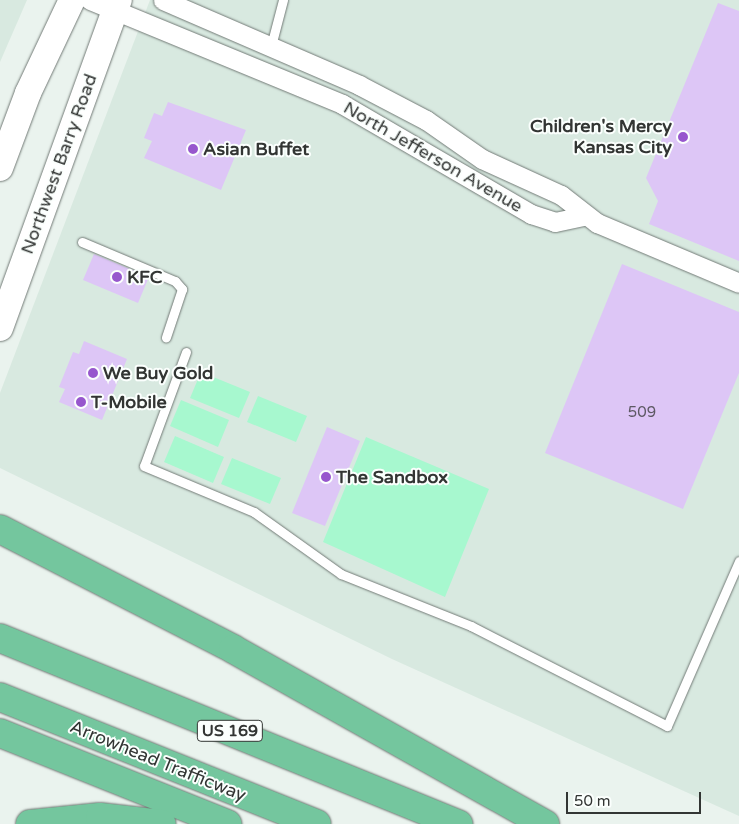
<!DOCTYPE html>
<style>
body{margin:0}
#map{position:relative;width:739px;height:824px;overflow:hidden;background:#eaf3ee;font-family:"Varela Round",sans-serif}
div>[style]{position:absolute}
.built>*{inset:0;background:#d8e9e0}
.green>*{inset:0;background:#a7f8cf}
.building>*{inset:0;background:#ddc6f6}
.roads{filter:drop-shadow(0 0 1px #727a76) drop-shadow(0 0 1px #727a76)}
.lane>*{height:9px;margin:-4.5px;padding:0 4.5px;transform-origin:4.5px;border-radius:4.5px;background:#fff}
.street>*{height:19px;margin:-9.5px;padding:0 9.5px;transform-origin:9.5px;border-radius:9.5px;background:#fff}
.secondary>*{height:26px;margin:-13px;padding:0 13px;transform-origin:13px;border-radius:13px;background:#fff}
.highway>*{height:28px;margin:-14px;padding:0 14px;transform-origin:14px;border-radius:14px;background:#74c69e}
.dots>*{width:14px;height:14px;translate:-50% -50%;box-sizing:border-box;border:2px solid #fbfffd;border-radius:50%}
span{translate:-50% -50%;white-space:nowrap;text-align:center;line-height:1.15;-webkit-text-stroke:4px #fbfffd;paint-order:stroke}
.number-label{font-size:15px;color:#5d5964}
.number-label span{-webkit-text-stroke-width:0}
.shield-label span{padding:1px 4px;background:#fbfffd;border:1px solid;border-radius:4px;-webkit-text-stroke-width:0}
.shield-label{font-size:16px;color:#323533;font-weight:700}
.poi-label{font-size:18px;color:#323533;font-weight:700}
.right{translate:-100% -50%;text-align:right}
.left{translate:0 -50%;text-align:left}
.street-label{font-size:18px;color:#323533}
.scale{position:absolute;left:566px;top:792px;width:135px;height:22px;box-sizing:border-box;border:2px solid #323533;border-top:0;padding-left:6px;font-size:15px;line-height:18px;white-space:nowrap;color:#323533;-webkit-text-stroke:4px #fbfffd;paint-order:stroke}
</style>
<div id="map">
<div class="built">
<i style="clip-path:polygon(0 0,27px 0,0 62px)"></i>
<i style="clip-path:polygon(150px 0,739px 0,739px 816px,392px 659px,0 468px,0 393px)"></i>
</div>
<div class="green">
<i style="clip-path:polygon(201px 372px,250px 392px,239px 418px,190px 398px)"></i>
<i style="clip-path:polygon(258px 396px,307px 416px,296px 442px,247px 422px)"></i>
<i style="clip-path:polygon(181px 400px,229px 420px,218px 447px,170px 426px)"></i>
<i style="clip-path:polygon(175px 436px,224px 457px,213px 483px,164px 462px)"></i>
<i style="clip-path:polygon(366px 437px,489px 489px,445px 597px,323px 542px)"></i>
<i style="clip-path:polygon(232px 458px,281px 478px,270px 504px,221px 484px)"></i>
</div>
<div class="building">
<i style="clip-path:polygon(718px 3px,739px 11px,739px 261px,649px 224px,658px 201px,646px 178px)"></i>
<i style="clip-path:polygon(168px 102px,246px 130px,221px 190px,144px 158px,152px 141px,144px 138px,154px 113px,162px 116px)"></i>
<i style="clip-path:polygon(94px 254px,149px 277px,138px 303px,83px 280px)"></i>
<i style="clip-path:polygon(622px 264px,739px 312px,739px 373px,683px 509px,545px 453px)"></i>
<i style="clip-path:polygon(84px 341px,127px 359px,102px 420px,59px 402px,65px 389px,59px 387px,73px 352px,79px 354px)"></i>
<i style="clip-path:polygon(327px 427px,360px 441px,325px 526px,292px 513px)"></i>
</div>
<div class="roads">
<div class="lane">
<i style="left:271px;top:46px;width:48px;rotate:-75.4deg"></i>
<i style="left:82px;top:242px;width:101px;rotate:22.8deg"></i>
<i style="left:175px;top:281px;width:11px;rotate:49deg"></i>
<i style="left:182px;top:289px;width:51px;rotate:108.4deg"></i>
<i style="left:186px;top:352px;width:121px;rotate:110.2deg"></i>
<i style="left:144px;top:466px;width:119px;rotate:22.7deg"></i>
<i style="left:254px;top:512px;width:107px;rotate:35.5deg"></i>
<i style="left:341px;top:574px;width:140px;rotate:21.8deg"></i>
<i style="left:471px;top:626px;width:220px;rotate:27deg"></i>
<i style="left:667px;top:726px;width:180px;rotate:-66.4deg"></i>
</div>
<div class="street">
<i style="left:90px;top:0;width:273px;rotate:22.4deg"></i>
<i style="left:342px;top:104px;width:219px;rotate:30.2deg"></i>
<i style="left:531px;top:214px;width:25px;rotate:18deg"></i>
<i style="left:555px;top:222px;width:30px;rotate:-12deg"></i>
<i style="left:163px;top:0;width:214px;rotate:23.4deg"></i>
<i style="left:359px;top:85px;width:76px;rotate:27.6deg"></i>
<i style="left:426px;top:120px;width:68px;rotate:34.9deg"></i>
<i style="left:482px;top:159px;width:87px;rotate:24.5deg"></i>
<i style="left:561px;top:195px;width:46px;rotate:37.9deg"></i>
<i style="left:597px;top:223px;width:154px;rotate:22.9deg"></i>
</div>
<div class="secondary">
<i style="left:0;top:168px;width:80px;rotate:-69.5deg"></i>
<i style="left:28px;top:93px;width:103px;rotate:-64.7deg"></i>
<i style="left:0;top:328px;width:349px;rotate:-70.1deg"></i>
</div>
<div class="highway">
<i style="left:0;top:529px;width:262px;rotate:27.2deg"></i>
<i style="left:233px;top:649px;width:358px;rotate:29.3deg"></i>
<i style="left:0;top:638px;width:495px;rotate:22.1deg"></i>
<i style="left:0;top:697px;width:341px;rotate:21.8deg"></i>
<i style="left:0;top:733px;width:245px;rotate:21.8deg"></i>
<i style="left:30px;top:824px;width:70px;rotate:-5.7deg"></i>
<i style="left:100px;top:817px;width:62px;rotate:6.4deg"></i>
</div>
</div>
<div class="dots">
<i style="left:683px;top:137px;background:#9757cd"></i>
<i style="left:193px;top:149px;background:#9757cd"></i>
<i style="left:117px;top:277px;background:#9757cd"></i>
<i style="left:93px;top:373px;background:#9757cd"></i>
<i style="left:81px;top:402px;background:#9757cd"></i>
<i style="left:326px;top:477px;background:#9757cd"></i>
</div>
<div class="number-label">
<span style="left:642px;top:413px">509</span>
</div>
<div class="shield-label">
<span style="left:230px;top:731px">US 169</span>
</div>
<div class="poi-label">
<span class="right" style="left:672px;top:137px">Children's Mercy<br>Kansas City</span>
<span class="left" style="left:203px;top:149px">Asian Buffet</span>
<span class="left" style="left:127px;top:277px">KFC</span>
<span class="left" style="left:103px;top:373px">We Buy Gold</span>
<span class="left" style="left:91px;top:402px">T-Mobile</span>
<span class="left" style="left:336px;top:477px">The Sandbox</span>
</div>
<div class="street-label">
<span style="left:433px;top:157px;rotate:30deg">North Jefferson Avenue</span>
<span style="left:59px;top:164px;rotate:-70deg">Northwest Barry Road</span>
<span style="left:158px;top:761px;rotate:22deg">Arrowhead Trafficway</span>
</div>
<div class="scale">50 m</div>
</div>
